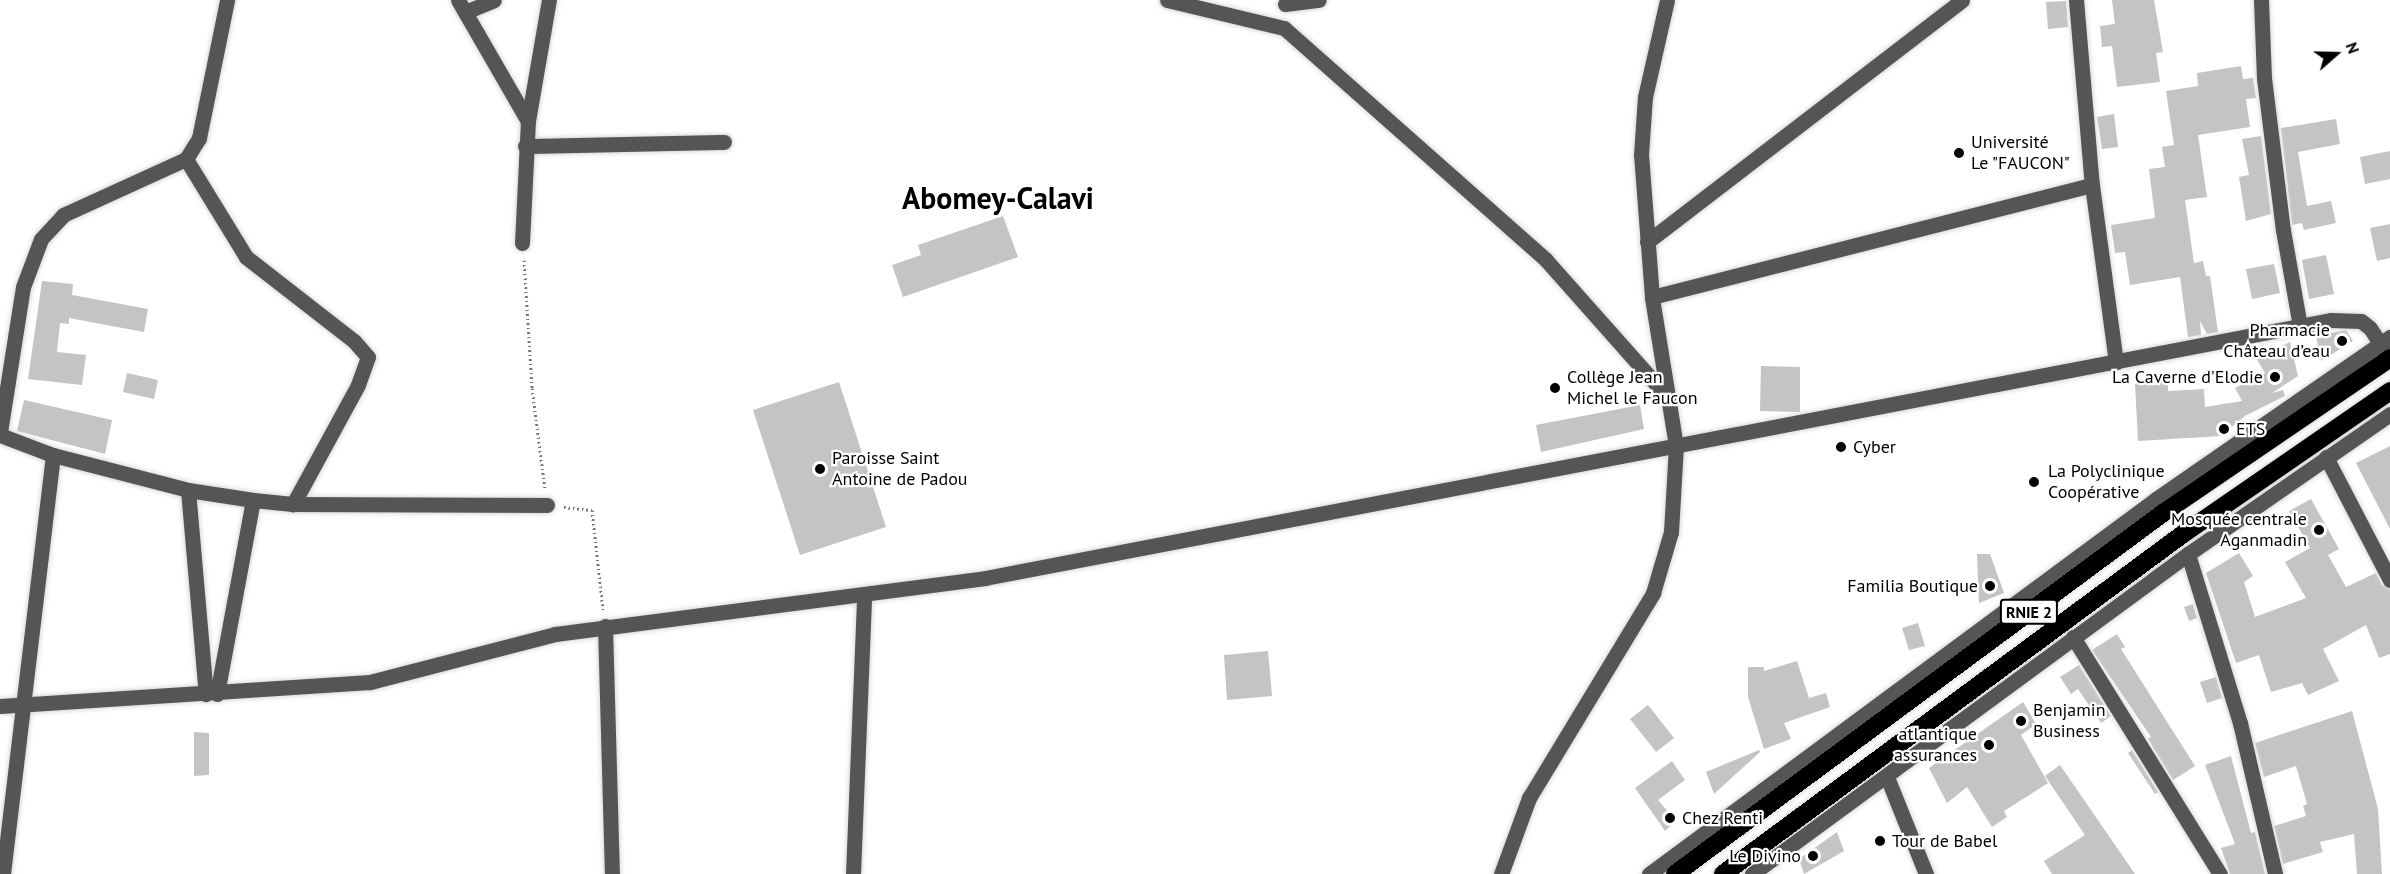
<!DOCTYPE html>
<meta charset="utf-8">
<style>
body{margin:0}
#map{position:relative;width:2390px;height:874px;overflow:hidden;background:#fff;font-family:"PT Sans",sans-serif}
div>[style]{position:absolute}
.building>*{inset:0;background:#c4c4c4}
.path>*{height:3px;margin-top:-1.5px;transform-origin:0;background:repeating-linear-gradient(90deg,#777 0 1.5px,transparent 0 4.5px)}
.roads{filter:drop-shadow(0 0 2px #dbdbdb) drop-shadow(0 0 2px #dbdbdb)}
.minor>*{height:15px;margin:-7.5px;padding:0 7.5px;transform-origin:7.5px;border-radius:7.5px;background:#555}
.highway>*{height:18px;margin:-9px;padding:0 9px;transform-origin:9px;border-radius:9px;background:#000}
.dots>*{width:16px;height:16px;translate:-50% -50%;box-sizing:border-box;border:3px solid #fff;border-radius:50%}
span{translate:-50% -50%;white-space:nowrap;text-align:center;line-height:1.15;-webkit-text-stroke:4.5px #fff;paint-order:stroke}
.shield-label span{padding:2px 4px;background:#fff;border:2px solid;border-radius:4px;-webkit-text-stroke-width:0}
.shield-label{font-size:16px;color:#000;font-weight:700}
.poi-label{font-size:18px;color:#000}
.left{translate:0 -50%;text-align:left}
.right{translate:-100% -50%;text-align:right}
.town-label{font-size:30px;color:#000;font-weight:700}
.north{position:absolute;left:2306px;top:24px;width:60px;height:60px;-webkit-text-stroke:4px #fff;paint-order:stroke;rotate:70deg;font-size:16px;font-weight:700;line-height:24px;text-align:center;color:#000}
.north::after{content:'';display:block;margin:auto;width:21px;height:27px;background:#000;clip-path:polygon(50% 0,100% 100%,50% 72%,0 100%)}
</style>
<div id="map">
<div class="building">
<i style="clip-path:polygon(2112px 0,2154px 0,2163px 52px,2156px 53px,2160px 82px,2117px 87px,2112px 46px,2102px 47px,2100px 26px,2115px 24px)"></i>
<i style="clip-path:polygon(2066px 1px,2068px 27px,2048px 29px,2046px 2px)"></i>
<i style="clip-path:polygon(2241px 66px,2243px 79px,2253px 78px,2256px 98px,2246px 99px,2250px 127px,2198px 135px,2207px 197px,2185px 200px,2194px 263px,2203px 261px,2206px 276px,2210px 276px,2218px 332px,2207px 334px,2200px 321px,2201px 335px,2188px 337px,2180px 277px,2130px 285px,2125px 252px,2115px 253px,2111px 225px,2155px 218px,2149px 169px,2165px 167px,2162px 147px,2174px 145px,2166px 91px,2198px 86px,2197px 73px)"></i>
<i style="clip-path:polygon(2114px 114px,2118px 147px,2102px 149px,2097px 117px)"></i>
<i style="clip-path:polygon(2336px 119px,2340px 144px,2298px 152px,2307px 206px,2331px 201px,2336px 223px,2304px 230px,2302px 223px,2292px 225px,2281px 128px)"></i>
<i style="clip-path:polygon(2261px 136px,2271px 214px,2246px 221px,2239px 177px,2249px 175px,2242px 139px)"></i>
<i style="clip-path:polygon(2390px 151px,2390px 179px,2365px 184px,2360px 157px)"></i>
<i style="clip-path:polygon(1003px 216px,1018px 257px,903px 297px,892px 265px,921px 255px,918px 245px)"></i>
<i style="clip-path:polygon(2390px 224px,2390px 258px,2377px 261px,2370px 228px)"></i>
<i style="clip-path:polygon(2326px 255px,2334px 294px,2309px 299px,2302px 260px)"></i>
<i style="clip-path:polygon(2274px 264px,2280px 293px,2252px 299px,2246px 269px)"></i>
<i style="clip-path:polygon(42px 281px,73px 284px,72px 295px,148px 309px,144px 332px,69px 318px,69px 324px,60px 323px,57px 352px,86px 355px,82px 385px,28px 379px)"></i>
<i style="clip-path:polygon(2346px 330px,2353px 341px,2321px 361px,2316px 336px)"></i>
<i style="clip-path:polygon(2290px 342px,2298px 376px,2272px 393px,2283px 390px,2285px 396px,2245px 416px,2221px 436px,2138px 441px,2135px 384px,2168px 382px,2168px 391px,2204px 389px,2205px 407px,2242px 401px,2235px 388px,2265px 373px,2256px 358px)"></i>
<i style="clip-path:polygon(1761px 366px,1800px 367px,1800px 412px,1760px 411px)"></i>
<i style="clip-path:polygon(127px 373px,158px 380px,154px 399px,123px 392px)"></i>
<i style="clip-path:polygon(839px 382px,886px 527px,800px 555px,753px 410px)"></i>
<i style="clip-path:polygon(24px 400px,112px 420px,105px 454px,17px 431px)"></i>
<i style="clip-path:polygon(1640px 405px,1644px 429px,1541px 452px,1536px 425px)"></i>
<i style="clip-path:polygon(2390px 446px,2390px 529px,2356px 463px)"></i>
<i style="clip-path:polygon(2311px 499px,2339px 549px,2328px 555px,2346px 587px,2376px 573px,2382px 585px,2390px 590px,2390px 654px,2379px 658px,2366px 625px,2323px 649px,2339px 681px,2308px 695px,2302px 683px,2271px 692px,2259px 655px,2236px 663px,2206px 573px,2239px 553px,2253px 576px,2244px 582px,2255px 617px,2306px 598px,2285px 562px,2310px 548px,2289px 511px)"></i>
<i style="clip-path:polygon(1977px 554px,1990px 554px,2004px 593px,1979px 603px)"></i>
<i style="clip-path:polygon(2193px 604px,2197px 618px,2189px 621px,2184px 607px)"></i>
<i style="clip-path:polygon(1918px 623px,1925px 646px,1909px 650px,1902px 628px)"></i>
<i style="clip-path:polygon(2117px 634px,2125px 647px,2121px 649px,2195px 766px,2173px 780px,2148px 739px,2151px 737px,2092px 650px)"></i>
<i style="clip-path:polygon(1268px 651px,1272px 696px,1227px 700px,1224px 655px)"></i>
<i style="clip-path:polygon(1797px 661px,1809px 698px,1826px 693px,1830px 707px,1784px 723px,1791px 739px,1764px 749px,1748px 697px,1748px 667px,1764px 667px,1764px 671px)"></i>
<i style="clip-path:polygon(2079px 665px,2111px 716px,2101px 723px,2078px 689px,2071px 694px,2060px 677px)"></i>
<i style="clip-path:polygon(2216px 677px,2222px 698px,2207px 703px,2200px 682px)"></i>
<i style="clip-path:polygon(2023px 702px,2036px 724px,2021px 735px,2048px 783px,2004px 811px,2007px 817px,1992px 827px,1967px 787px,1947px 803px,1929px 768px)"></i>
<i style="clip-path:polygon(1648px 705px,1674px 738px,1656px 752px,1630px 719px)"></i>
<i style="clip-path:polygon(2352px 711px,2378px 809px,2382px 874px,2357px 874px,2354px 834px,2320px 842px,2323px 852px,2283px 864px,2274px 826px,2306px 816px,2303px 806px,2307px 804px,2296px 766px,2264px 777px,2255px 743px)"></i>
<i style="clip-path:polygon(194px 732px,209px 733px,209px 775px,194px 776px)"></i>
<i style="clip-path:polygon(1759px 750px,1760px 752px,1714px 794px,1706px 772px)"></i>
<i style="clip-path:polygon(2132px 750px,2158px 792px,2155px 794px,2128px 753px)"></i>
<i style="clip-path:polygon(2231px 756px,2251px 833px,2255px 832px,2265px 874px,2230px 874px,2221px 848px,2235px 844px,2205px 765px)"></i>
<i style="clip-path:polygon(1672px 761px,1685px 780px,1658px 800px,1676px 821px,1665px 831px,1635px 788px)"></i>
<i style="clip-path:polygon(2060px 765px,2135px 874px,2052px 874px,2044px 861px,2085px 835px,2045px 776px)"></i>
<i style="clip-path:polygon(1837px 832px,1844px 851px,1804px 874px,1799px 859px)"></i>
</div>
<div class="path">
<i style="left:524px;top:260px;width:128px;rotate:86.4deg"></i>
<i style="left:532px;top:388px;width:102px;rotate:82.7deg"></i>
<i style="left:564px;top:507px;width:28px;rotate:6deg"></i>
<i style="left:592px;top:510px;width:100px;rotate:83.7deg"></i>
</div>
<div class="roads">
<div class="minor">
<i style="left:458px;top:0;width:140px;rotate:60deg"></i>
<i style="left:1167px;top:0;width:120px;rotate:13.5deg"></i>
<i style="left:1284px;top:28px;width:350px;rotate:41.5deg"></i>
<i style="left:1546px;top:260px;width:181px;rotate:48.4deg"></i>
<i style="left:2076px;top:0;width:186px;rotate:85.1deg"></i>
<i style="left:2092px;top:185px;width:179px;rotate:82.3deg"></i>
<i style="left:2261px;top:0;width:78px;rotate:87.8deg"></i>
<i style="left:2264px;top:78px;width:153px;rotate:82.9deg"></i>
<i style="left:2283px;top:230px;width:97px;rotate:80deg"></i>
<i style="left:1285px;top:4px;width:34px;rotate:-7deg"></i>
<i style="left:465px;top:12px;width:31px;rotate:-22deg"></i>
<i style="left:525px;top:146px;width:199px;rotate:-1.2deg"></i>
<i style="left:186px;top:159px;width:115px;rotate:58.5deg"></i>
<i style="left:246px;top:257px;width:137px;rotate:37.9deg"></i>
<i style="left:354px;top:341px;width:21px;rotate:49deg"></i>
<i style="left:368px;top:357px;width:30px;rotate:110deg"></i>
<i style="left:358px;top:385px;width:136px;rotate:118.6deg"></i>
<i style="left:1647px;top:242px;width:397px;rotate:-37.5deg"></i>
<i style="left:522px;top:243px;width:122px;rotate:-87.2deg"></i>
<i style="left:528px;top:121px;width:123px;rotate:-80.2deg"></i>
<i style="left:1652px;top:297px;width:454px;rotate:-14.3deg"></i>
<i style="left:0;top:432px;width:147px;rotate:-81deg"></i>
<i style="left:23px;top:287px;width:51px;rotate:-69.4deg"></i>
<i style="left:41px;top:239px;width:33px;rotate:-47deg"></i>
<i style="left:63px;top:215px;width:135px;rotate:-24.5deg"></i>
<i style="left:186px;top:159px;width:25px;rotate:-58deg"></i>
<i style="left:199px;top:138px;width:141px;rotate:-78.5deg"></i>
<i style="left:0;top:435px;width:57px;rotate:20.7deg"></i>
<i style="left:53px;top:455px;width:139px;rotate:14.5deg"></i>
<i style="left:188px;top:490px;width:66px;rotate:8.7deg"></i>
<i style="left:253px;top:500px;width:40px;rotate:5.7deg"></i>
<i style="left:293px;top:504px;width:254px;rotate:0.2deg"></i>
<i style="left:2326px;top:457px;width:139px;rotate:62.5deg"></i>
<i style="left:188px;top:490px;width:205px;rotate:85deg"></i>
<i style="left:2188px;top:554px;width:177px;rotate:72.9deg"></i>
<i style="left:2240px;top:723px;width:155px;rotate:76.9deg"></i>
<i style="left:605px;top:626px;width:248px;rotate:88.4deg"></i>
<i style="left:2073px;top:637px;width:279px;rotate:58.2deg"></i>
<i style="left:217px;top:694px;width:197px;rotate:-79.5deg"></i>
<i style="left:0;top:706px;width:371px;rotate:-3.7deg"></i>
<i style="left:370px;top:682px;width:191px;rotate:-14.5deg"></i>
<i style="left:555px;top:634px;width:434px;rotate:-7.4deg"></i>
<i style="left:985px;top:578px;width:1371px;rotate:-10.85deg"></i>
<i style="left:2331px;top:320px;width:30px;rotate:2deg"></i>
<i style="left:2361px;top:321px;width:11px;rotate:38deg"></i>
<i style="left:2370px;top:328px;width:37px;rotate:57deg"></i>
<i style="left:1887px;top:777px;width:105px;rotate:68.1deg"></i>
<i style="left:3px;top:874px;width:422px;rotate:-83.2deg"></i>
<i style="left:853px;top:874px;width:279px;rotate:-87.7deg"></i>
<i style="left:1501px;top:874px;width:81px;rotate:-69.8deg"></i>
<i style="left:1529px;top:798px;width:240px;rotate:-58.8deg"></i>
<i style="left:1653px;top:593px;width:64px;rotate:-73.6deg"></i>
<i style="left:1671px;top:532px;width:86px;rotate:-86.7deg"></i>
<i style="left:1676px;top:446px;width:151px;rotate:-99.2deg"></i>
<i style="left:1652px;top:297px;width:142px;rotate:-94.4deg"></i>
<i style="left:1641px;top:155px;width:58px;rotate:-86.1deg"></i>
<i style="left:1645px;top:97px;width:99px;rotate:-77.2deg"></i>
<i style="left:1649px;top:874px;width:631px;rotate:-36.49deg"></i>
<i style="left:2156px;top:499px;width:285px;rotate:-34.7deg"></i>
<i style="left:1752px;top:874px;width:541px;rotate:-36.28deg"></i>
<i style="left:2188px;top:554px;width:246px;rotate:-34.7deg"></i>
</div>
<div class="highway">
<i style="left:1675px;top:874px;width:607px;rotate:-36.49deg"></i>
<i style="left:2163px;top:513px;width:275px;rotate:-34.3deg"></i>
<i style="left:1723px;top:874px;width:572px;rotate:-36.47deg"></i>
<i style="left:2183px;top:534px;width:252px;rotate:-34.6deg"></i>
</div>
</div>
<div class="dots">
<i style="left:1959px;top:153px;background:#000"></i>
<i style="left:2342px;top:341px;background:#000"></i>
<i style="left:2275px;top:377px;background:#000"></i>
<i style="left:1555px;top:388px;background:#000"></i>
<i style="left:2224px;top:429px;background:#000"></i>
<i style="left:1841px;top:447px;background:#000"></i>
<i style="left:820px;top:469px;background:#000"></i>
<i style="left:2034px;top:482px;background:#000"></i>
<i style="left:2319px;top:530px;background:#000"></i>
<i style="left:1990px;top:586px;background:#000"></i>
<i style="left:2021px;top:721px;background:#000"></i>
<i style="left:1989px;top:745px;background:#000"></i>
<i style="left:1670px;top:818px;background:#000"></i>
<i style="left:1880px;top:841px;background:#000"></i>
<i style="left:1813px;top:856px;background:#000"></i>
</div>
<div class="shield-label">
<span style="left:2029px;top:612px">RNIE 2</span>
</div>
<div class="poi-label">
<span class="left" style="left:1971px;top:153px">Université<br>Le "FAUCON"</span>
<span class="right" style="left:2330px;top:341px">Pharmacie<br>Château d’eau</span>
<span class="right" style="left:2263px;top:377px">La Caverne d'Elodie</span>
<span class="left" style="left:1567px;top:388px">Collège Jean<br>Michel le Faucon</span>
<span class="left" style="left:2236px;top:429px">ETS</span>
<span class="left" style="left:1853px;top:447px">Cyber</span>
<span class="left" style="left:832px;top:469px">Paroisse Saint<br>Antoine de Padou</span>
<span class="left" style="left:2048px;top:482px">La Polyclinique<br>Coopérative</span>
<span class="right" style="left:2307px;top:530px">Mosquée centrale<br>Aganmadin</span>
<span class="right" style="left:1978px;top:586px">Familia Boutique</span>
<span class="left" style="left:2033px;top:721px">Benjamin<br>Business</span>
<span class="right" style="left:1977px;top:745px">atlantique<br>assurances</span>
<span class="left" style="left:1682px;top:818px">Chez Renti</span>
<span class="left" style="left:1892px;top:841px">Tour de Babel</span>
<span class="right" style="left:1801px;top:856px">Le Divino</span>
</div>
<div class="town-label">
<span style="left:998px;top:198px">Abomey-Calavi</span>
</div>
<div class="north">N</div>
</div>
